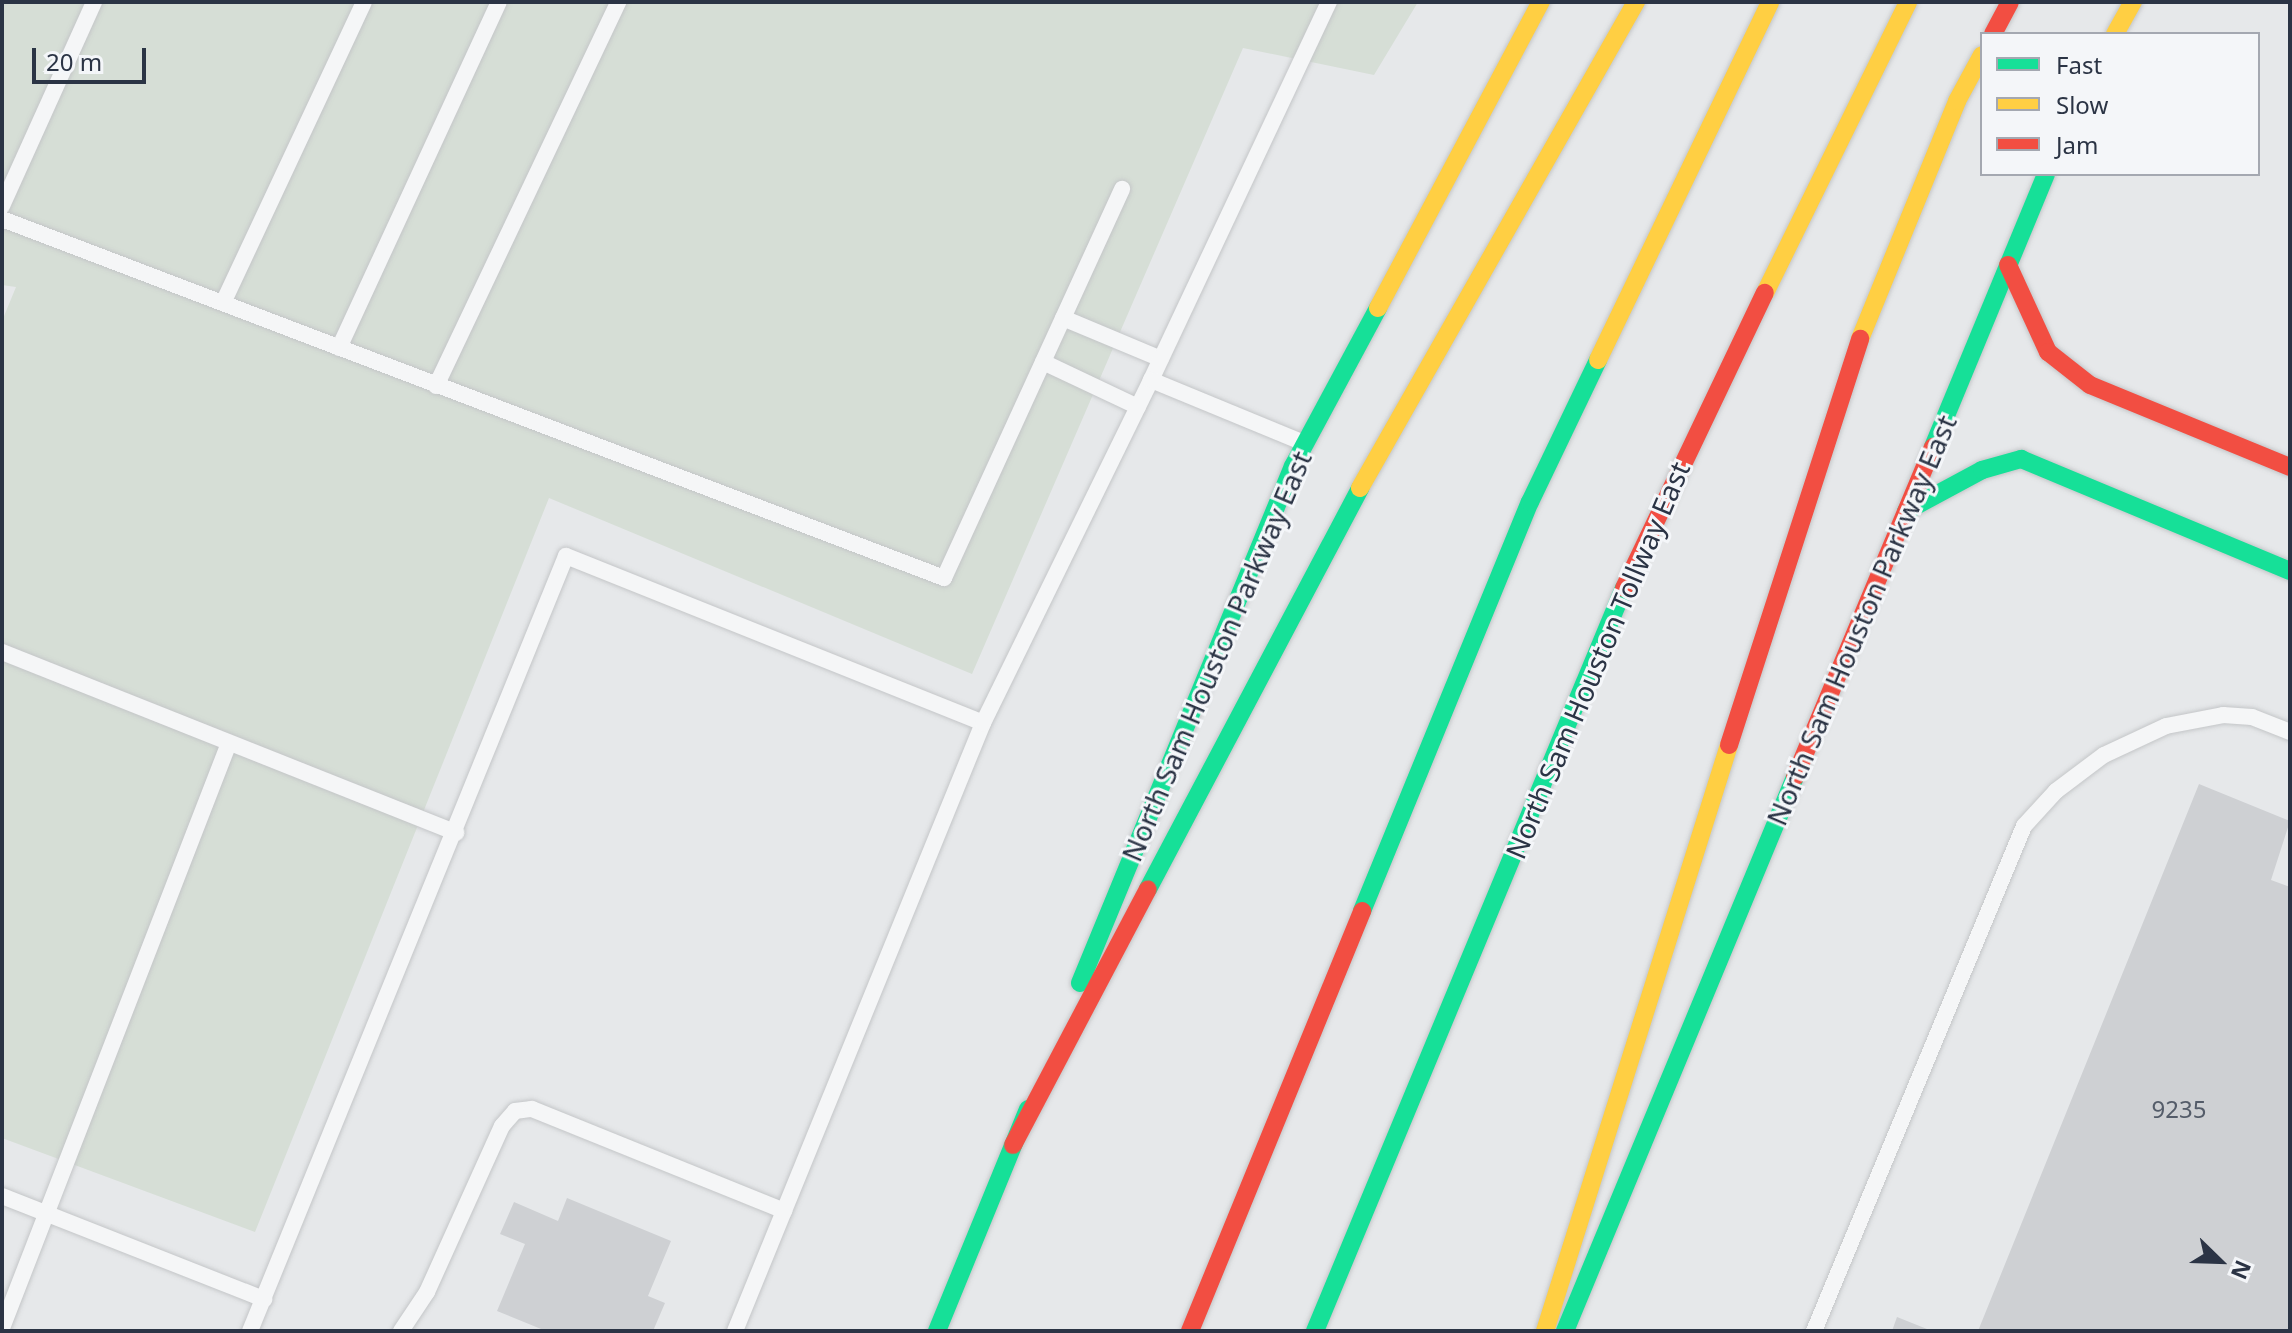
<!DOCTYPE html>
<style>
body{margin:0}
#map{position:relative;width:2292px;height:1333px;overflow:hidden;background:#e6e8ea;font-family:"Noto Sans",sans-serif}
div>[style]{position:absolute}
.green>*{inset:0;background:#d6ded6}
.building>*{inset:0;background:#ced0d3}
.roads{filter:drop-shadow(0 0 2px #c4c6c8) drop-shadow(0 0 2px #c4c6c8)}
.lane>*{height:16px;margin:-8px;padding:0 8px;transform-origin:8px;border-radius:8px;background:#f5f6f7}
.fast>*{height:18px;margin:-9px;padding:0 9px;transform-origin:9px;border-radius:9px;background:#16e098}
.slow>*{height:18px;margin:-9px;padding:0 9px;transform-origin:9px;border-radius:9px;background:#ffcf43}
.jam>*{height:18px;margin:-9px;padding:0 9px;transform-origin:9px;border-radius:9px;background:#f24e42}
span{translate:-50% -50%;white-space:nowrap;text-align:center;line-height:1.15;-webkit-text-stroke:6px #f4f6f9;paint-order:stroke}
.number-label{font-size:24px;color:#545c69}
.number-label span{-webkit-text-stroke-width:0}
.street-label{font-size:28px;color:#2b3445}
.frame{position:absolute;inset:0;border:4px solid #2b3445;pointer-events:none}
.legend{position:absolute;left:1980px;top:32px;width:280px;height:144px;box-sizing:border-box;background:#f4f6f9;border:2px solid #a4a8b1;margin:0;padding:10px 14px;list-style:none;font-size:24px;color:#2b3445}
.legend li{display:flex;align-items:center;gap:16px;height:40px}
.legend b{width:40px;border:2px solid #a4a8b1}
.north{position:absolute;left:2180px;top:1221px;width:80px;height:80px;-webkit-text-stroke:6px #f4f6f9;paint-order:stroke;rotate:113deg;font-size:22px;font-weight:700;line-height:32px;text-align:center;color:#2b3445}
.north::after{content:'';display:block;margin:auto;width:28px;height:36px;background:#2b3445;clip-path:polygon(50% 0,100% 100%,50% 72%,0 100%)}
.scale{position:absolute;left:32px;top:48px;width:114px;height:36px;box-sizing:border-box;border:4px solid #2b3445;border-top:0;padding-left:10px;font-size:24px;line-height:28px;white-space:nowrap;color:#2b3445;-webkit-text-stroke:6px #f4f6f9;paint-order:stroke}
</style>
<div id="map">
<div class="green">
<i style="clip-path:polygon(2px 2px,1418px 2px,1374px 75px,1243px 48px,972px 674px,549px 498px,255px 1232px,2px 1138px,2px 321px,16px 287px,2px 285px)"></i>
</div>
<div class="building">
<i style="clip-path:polygon(2199px 784px,2290px 821px,2271px 880px,2290px 887px,2290px 1331px,1978px 1331px)"></i>
<i style="clip-path:polygon(567px 1198px,671px 1241px,648px 1296px,665px 1303px,653px 1331px,546px 1331px,497px 1311px,525px 1244px,500px 1234px,514px 1202px,558px 1221px)"></i>
<i style="clip-path:polygon(1897px 1317px,1932px 1331px,1892px 1331px)"></i>
</div>
<div class="roads">
<div class="lane">
<i style="left:2px;top:206px;width:224px;rotate:-65.7deg"></i>
<i style="left:2px;top:219px;width:1008px;rotate:20.86deg"></i>
<i style="left:944px;top:578px;width:428px;rotate:-65.4deg"></i>
<i style="left:223px;top:303px;width:332px;rotate:-64.9deg"></i>
<i style="left:1063px;top:318px;width:106px;rotate:22.7deg"></i>
<i style="left:339px;top:348px;width:381px;rotate:-65.2deg"></i>
<i style="left:1043px;top:362px;width:105px;rotate:25.3deg"></i>
<i style="left:1151px;top:380px;width:418px;rotate:-64.8deg"></i>
<i style="left:436px;top:386px;width:425px;rotate:-64.6deg"></i>
<i style="left:2px;top:652px;width:489px;rotate:21.7deg"></i>
<i style="left:2px;top:1196px;width:282px;rotate:21.5deg"></i>
<i style="left:2px;top:1328px;width:627px;rotate:-68.79deg"></i>
<i style="left:250px;top:1331px;width:837px;rotate:-67.82deg"></i>
<i style="left:566px;top:556px;width:449px;rotate:21.8deg"></i>
<i style="left:401px;top:1331px;width:47px;rotate:-56.3deg"></i>
<i style="left:427px;top:1292px;width:182px;rotate:-65.7deg"></i>
<i style="left:502px;top:1126px;width:20px;rotate:-49deg"></i>
<i style="left:515px;top:1111px;width:17px;rotate:-7deg"></i>
<i style="left:532px;top:1109px;width:272px;rotate:22deg"></i>
<i style="left:735px;top:1331px;width:657px;rotate:-67.81deg"></i>
<i style="left:983px;top:723px;width:382px;rotate:-63.9deg"></i>
<i style="left:1151px;top:380px;width:165px;rotate:22.4deg"></i>
<i style="left:1814px;top:1331px;width:547px;rotate:-67.42deg"></i>
<i style="left:2024px;top:826px;width:47px;rotate:-47.6deg"></i>
<i style="left:2056px;top:791px;width:60px;rotate:-36.9deg"></i>
<i style="left:2104px;top:755px;width:68px;rotate:-25.1deg"></i>
<i style="left:2166px;top:726px;width:58px;rotate:-10.9deg"></i>
<i style="left:2223px;top:715px;width:29px;rotate:4deg"></i>
<i style="left:2252px;top:717px;width:41px;rotate:21.5deg"></i>
</div>
<div class="fast">
<i style="left:1933px;top:447px;width:295px;rotate:-67.5deg"></i>
<i style="left:1906px;top:511px;width:86px;rotate:-28.3deg"></i>
<i style="left:1982px;top:470px;width:41px;rotate:-15.8deg"></i>
<i style="left:2021px;top:459px;width:291px;rotate:22.6deg"></i>
<i style="left:1148px;top:889px;width:454px;rotate:-62.1deg"></i>
<i style="left:1362px;top:911px;width:442px;rotate:-67.7deg"></i>
<i style="left:1530px;top:502px;width:157px;rotate:-64.4deg"></i>
<i style="left:1080px;top:983px;width:559px;rotate:-67.61deg"></i>
<i style="left:1293px;top:466px;width:179px;rotate:-61.7deg"></i>
<i style="left:937px;top:1331px;width:240px;rotate:-67.7deg"></i>
<i style="left:1315px;top:1331px;width:805px;rotate:-67.42deg"></i>
<i style="left:1565px;top:1331px;width:600px;rotate:-67.45deg"></i>
</div>
<div class="slow">
<i style="left:2115px;top:34px;width:37px;rotate:-61deg"></i>
<i style="left:1765px;top:293px;width:324px;rotate:-63.8deg"></i>
<i style="left:1378px;top:308px;width:347px;rotate:-62deg"></i>
<i style="left:1860px;top:339px;width:257px;rotate:-67.8deg"></i>
<i style="left:1957px;top:101px;width:52px;rotate:-61.5deg"></i>
<i style="left:1598px;top:360px;width:397px;rotate:-64.3deg"></i>
<i style="left:1360px;top:488px;width:559px;rotate:-60.41deg"></i>
<i style="left:1545px;top:1331px;width:614px;rotate:-72.57deg"></i>
</div>
<div class="jam">
<i style="left:1993px;top:34px;width:36px;rotate:-62deg"></i>
<i style="left:2008px;top:265px;width:96px;rotate:65.3deg"></i>
<i style="left:2048px;top:352px;width:53px;rotate:38.2deg"></i>
<i style="left:2090px;top:385px;width:216px;rotate:22.3deg"></i>
<i style="left:1624px;top:588px;width:327px;rotate:-64.5deg"></i>
<i style="left:1729px;top:745px;width:427px;rotate:-72.1deg"></i>
<i style="left:1795px;top:777px;width:358px;rotate:-67.3deg"></i>
<i style="left:1013px;top:1145px;width:289px;rotate:-62.2deg"></i>
<i style="left:1190px;top:1331px;width:454px;rotate:-67.7deg"></i>
</div>
</div>
<div class="number-label">
<span style="left:2179px;top:1109px">9235</span>
</div>
<div class="street-label">
<span style="left:1861px;top:620px;rotate:-67deg">North Sam Houston Parkway East</span>
<span style="left:1216px;top:656px;rotate:-67deg">North Sam Houston Parkway East</span>
<span style="left:1597px;top:660px;rotate:-67deg">North Sam Houston Tollway East</span>
</div>
<div class="frame"></div>
<ul class="legend">
<li><b style="height:10px;background:#16e098"></b>Fast</li>
<li><b style="height:10px;background:#ffcf43"></b>Slow</li>
<li><b style="height:10px;background:#f24e42"></b>Jam</li>
</ul>
<div class="north">N</div>
<div class="scale">20 m</div>
</div>
